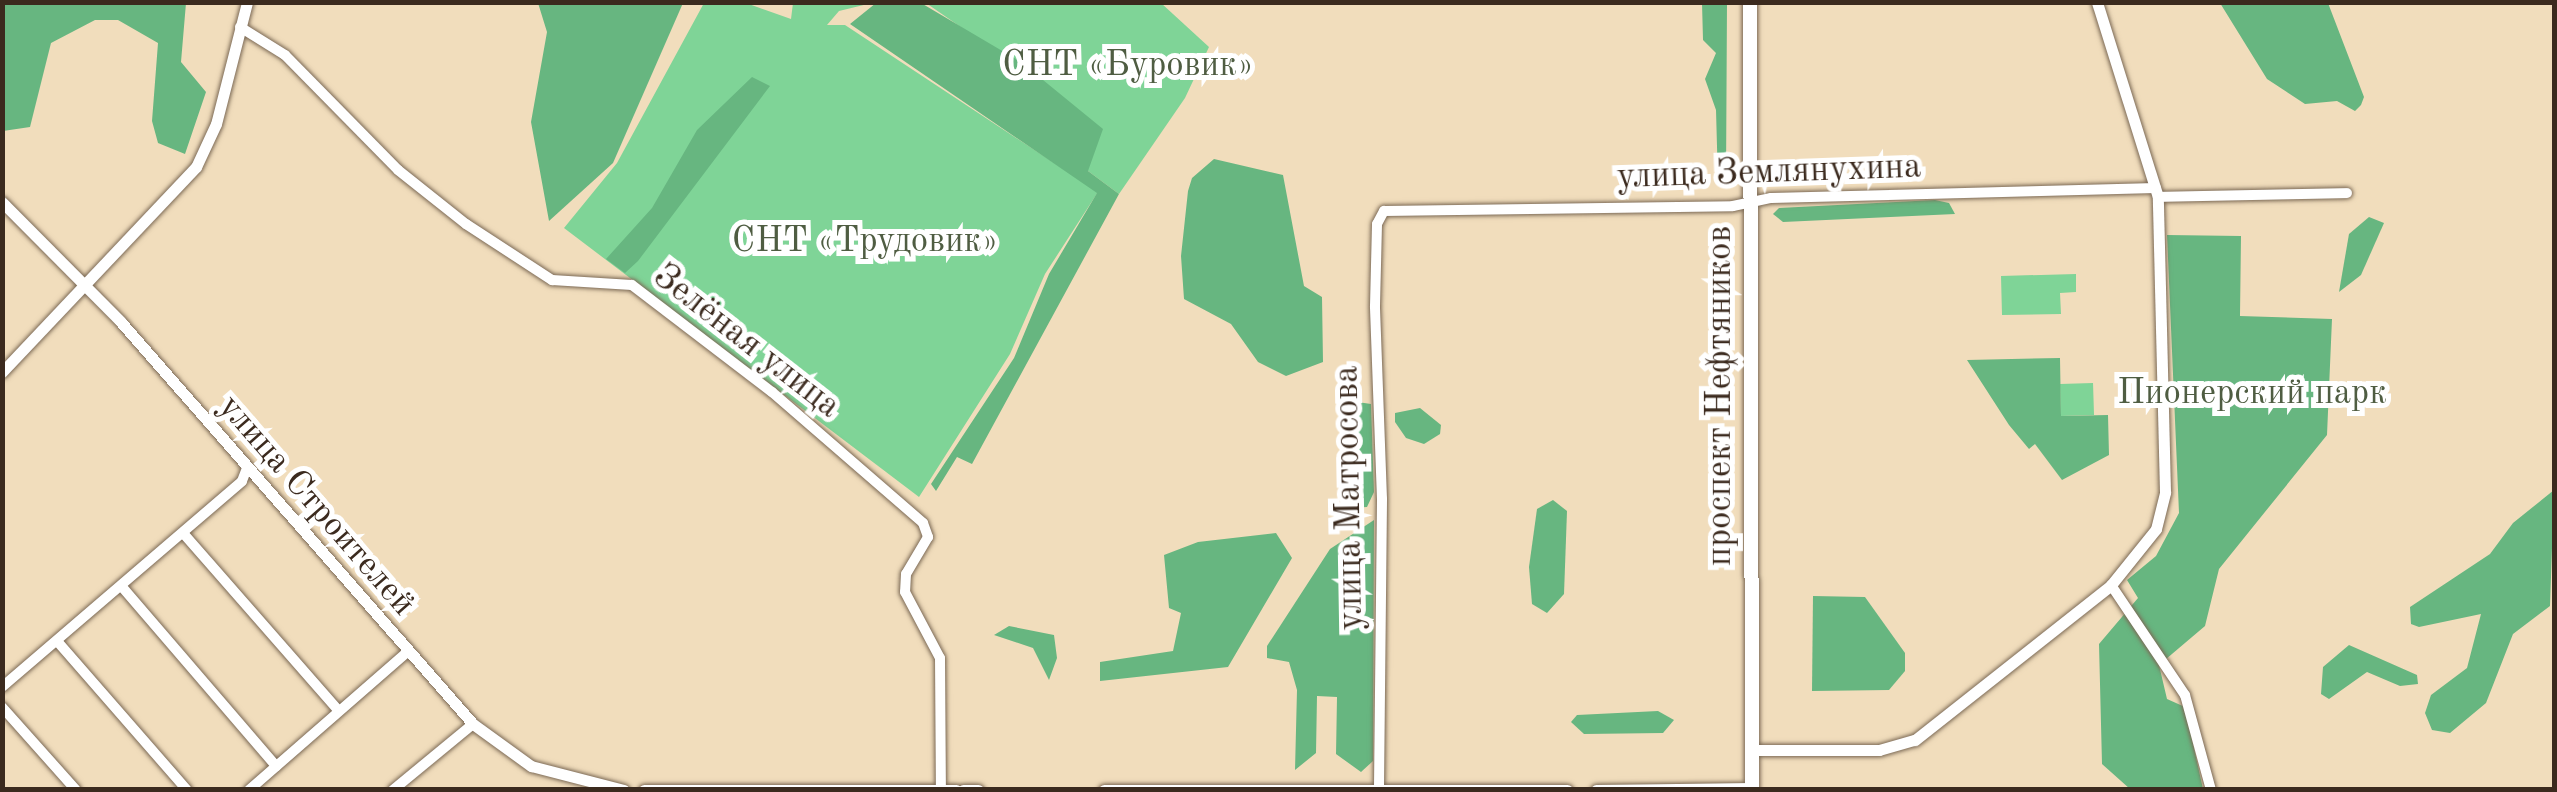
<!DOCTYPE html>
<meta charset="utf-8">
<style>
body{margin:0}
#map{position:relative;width:2557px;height:792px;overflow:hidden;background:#f1ddbc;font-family:"Old Standard TT",serif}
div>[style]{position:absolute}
.green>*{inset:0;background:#7fd497}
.forest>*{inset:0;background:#67b680}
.roads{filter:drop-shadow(0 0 2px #7b6955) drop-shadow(0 0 2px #7b6955)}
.minor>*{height:10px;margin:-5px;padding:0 5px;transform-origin:5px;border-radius:5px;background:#fff}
.tertiary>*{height:11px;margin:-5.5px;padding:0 5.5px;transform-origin:5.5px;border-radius:5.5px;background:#fff}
.secondary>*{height:14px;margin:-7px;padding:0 7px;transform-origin:7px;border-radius:7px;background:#fff}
span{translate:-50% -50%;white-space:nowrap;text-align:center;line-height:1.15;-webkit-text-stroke:10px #fff;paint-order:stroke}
.park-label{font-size:35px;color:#4f5d42}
.street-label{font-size:35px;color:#3b2a1e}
.frame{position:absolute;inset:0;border:5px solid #3b2a1e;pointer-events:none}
</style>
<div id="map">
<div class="green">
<i style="clip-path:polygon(704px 3px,746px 3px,791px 19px,793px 3px,872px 3px,839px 11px,827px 25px,845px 25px,1098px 192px,1045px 274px,1010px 354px,919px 497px,564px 228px,617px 163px)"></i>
<i style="clip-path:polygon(926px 3px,1161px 3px,1209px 47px,1185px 98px,1119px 194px,1088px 171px,965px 30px)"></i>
<i style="clip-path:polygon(2076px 274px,2076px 292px,2060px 293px,2061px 314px,2002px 315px,2001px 276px)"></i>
<i style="clip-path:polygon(2093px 383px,2094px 415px,2061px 416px,2060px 384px)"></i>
</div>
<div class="forest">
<i style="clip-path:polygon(2px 3px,186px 3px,181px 62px,206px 92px,185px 154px,158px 143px,152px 121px,158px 43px,118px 20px,95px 20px,51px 43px,30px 127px,3px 131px)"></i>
<i style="clip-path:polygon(538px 3px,683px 3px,613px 163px,549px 221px,531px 122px,547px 32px)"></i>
<i style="clip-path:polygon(876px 3px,921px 3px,1021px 62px,1103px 129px,1088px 171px,1119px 194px,972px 464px,957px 457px,936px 491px,931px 484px,1014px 358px,1049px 274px,1097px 193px,850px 24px)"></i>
<i style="clip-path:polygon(1702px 3px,1727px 3px,1726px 179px,1718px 183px,1716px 110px,1705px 79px,1716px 53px,1703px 40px)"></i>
<i style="clip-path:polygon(2220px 3px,2328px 3px,2364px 97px,2361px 105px,2355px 111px,2337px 101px,2305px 104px,2267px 79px)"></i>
<i style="clip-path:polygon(752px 77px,770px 86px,638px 261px,625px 273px,606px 259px,652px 208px,697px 130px)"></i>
<i style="clip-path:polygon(1214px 159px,1283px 175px,1304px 286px,1322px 297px,1323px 362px,1286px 376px,1258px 362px,1231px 324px,1184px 299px,1181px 256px,1188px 191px,1192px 178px)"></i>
<i style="clip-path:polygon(1935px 200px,1949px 203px,1955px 214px,1783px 222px,1773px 214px,1779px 208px)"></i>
<i style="clip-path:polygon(2369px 217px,2384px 223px,2361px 275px,2339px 292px,2349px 234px)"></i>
<i style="clip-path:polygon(2167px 235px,2241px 236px,2240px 316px,2332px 319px,2327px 435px,2219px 569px,2205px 626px,2159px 665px,2167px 699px,2185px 707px,2203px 789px,2130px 789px,2102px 764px,2099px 644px,2138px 598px,2127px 580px,2156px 556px,2179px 513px)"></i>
<i style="clip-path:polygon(2060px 358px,2061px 416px,2108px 415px,2109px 455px,2062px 480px,2035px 444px,2029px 449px,2009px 425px,1967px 360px)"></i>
<i style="clip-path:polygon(1344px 400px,1371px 404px,1374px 492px,1367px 507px,1349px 508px,1342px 498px)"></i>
<i style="clip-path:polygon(1420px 408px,1441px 425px,1440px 434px,1424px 444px,1406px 438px,1395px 422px,1395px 413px)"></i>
<i style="clip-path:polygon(2554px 490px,2550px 606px,2513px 634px,2486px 703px,2450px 733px,2432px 730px,2425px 713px,2431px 695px,2467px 668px,2481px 614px,2419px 627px,2411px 624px,2410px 607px,2490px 554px,2513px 523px)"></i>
<i style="clip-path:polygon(1553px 500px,1567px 511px,1564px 594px,1547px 613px,1532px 604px,1529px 567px,1537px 509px)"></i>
<i style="clip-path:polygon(1374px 520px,1373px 761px,1361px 772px,1336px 754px,1337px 697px,1317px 696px,1316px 753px,1295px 770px,1297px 690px,1289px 662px,1267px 658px,1267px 646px,1330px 549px)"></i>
<i style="clip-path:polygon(1276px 533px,1292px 558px,1228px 667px,1100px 681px,1100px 662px,1173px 651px,1181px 613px,1169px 608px,1164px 555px,1198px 542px)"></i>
<i style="clip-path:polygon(1813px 596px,1865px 597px,1905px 653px,1905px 671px,1889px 690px,1812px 691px)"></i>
<i style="clip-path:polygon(1009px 626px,1054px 635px,1057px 658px,1049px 680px,1033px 648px,994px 635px)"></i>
<i style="clip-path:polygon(2349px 645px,2417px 675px,2418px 684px,2400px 686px,2367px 672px,2329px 699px,2321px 694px,2323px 667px)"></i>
<i style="clip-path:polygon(1658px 711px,1674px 720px,1663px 733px,1584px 734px,1571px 722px,1577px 715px)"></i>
</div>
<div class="roads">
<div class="minor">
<i style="left:240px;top:27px;width:53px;rotate:31.9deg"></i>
<i style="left:285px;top:55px;width:161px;rotate:45.5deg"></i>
<i style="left:398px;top:170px;width:87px;rotate:38.5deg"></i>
<i style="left:466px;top:224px;width:103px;rotate:33.1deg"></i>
<i style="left:552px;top:280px;width:80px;rotate:3.6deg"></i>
<i style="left:632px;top:285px;width:176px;rotate:37.4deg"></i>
<i style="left:772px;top:392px;width:200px;rotate:40.9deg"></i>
<i style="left:923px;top:523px;width:15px;rotate:70deg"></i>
<i style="left:928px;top:537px;width:43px;rotate:120.7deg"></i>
<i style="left:906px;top:574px;width:18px;rotate:93deg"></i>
<i style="left:905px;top:592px;width:75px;rotate:62.1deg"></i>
<i style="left:940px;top:658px;width:131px;rotate:89.6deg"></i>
<i style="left:2158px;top:197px;width:189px;rotate:-1.2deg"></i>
<i style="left:183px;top:533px;width:235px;rotate:48.8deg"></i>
<i style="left:2111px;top:585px;width:133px;rotate:56.1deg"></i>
<i style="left:2185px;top:695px;width:98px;rotate:74.7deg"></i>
<i style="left:123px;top:588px;width:235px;rotate:49.3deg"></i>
<i style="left:57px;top:641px;width:198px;rotate:48.9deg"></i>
<i style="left:2px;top:687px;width:316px;rotate:-40.6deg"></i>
<i style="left:242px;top:481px;width:14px;rotate:-69deg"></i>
<i style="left:2px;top:707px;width:111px;rotate:48.3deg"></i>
<i style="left:1379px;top:787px;width:288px;rotate:-89.4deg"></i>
<i style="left:1382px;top:499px;width:193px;rotate:-92.1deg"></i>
<i style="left:1375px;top:306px;width:82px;rotate:-88.6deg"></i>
<i style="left:1377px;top:224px;width:15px;rotate:-62deg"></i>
<i style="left:1384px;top:211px;width:349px;rotate:-0.8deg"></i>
<i style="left:1733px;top:206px;width:39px;rotate:-12deg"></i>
<i style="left:1771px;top:198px;width:385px;rotate:-1.5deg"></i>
<i style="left:249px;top:790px;width:210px;rotate:-41.1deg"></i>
<i style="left:393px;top:790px;width:104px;rotate:-39.5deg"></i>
</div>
<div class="tertiary">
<i style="left:2px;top:202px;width:168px;rotate:45.2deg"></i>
<i style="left:120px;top:321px;width:536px;rotate:48.78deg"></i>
<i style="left:473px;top:724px;width:72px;rotate:35.9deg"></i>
<i style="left:531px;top:766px;width:96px;rotate:14.5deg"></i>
<i style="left:2px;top:372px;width:282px;rotate:-46.6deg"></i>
<i style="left:196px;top:167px;width:47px;rotate:-65.1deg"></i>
<i style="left:216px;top:124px;width:126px;rotate:-75.7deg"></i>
<i style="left:1751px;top:750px;width:128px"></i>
<i style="left:1879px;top:750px;width:37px;rotate:-16deg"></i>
<i style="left:1915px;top:740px;width:250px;rotate:-38.3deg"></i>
<i style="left:2111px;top:585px;width:72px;rotate:-51.2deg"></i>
<i style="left:2156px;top:529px;width:38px;rotate:-76deg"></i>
<i style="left:2165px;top:492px;width:295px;rotate:-91.4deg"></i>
<i style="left:2158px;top:197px;width:204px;rotate:-107.4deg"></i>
<i style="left:644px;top:790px;width:312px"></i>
<i style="left:963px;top:790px;width:15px"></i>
<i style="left:1104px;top:790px;width:463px"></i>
<i style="left:1596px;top:790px;width:156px;rotate:-0.7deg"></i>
</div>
<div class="secondary">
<i style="left:1750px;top:2px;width:788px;rotate:89.85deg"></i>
</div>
</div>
<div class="park-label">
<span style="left:1128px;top:66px">СНТ «Буровик»</span>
<span style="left:865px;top:242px">СНТ «Трудовик»</span>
<span style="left:2252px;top:394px">Пионерский парк</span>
</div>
<div class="street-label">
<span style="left:1769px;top:173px;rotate:-2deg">улица Землянухина</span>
<span style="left:746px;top:342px;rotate:38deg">Зелёная улица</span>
<span style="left:1721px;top:396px;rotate:-90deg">проспект Нефтяников</span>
<span style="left:1350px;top:498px;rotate:-91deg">улица Матросова</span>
<span style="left:316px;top:506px;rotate:49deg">улица Строителей</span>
</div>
<div class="frame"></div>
</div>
